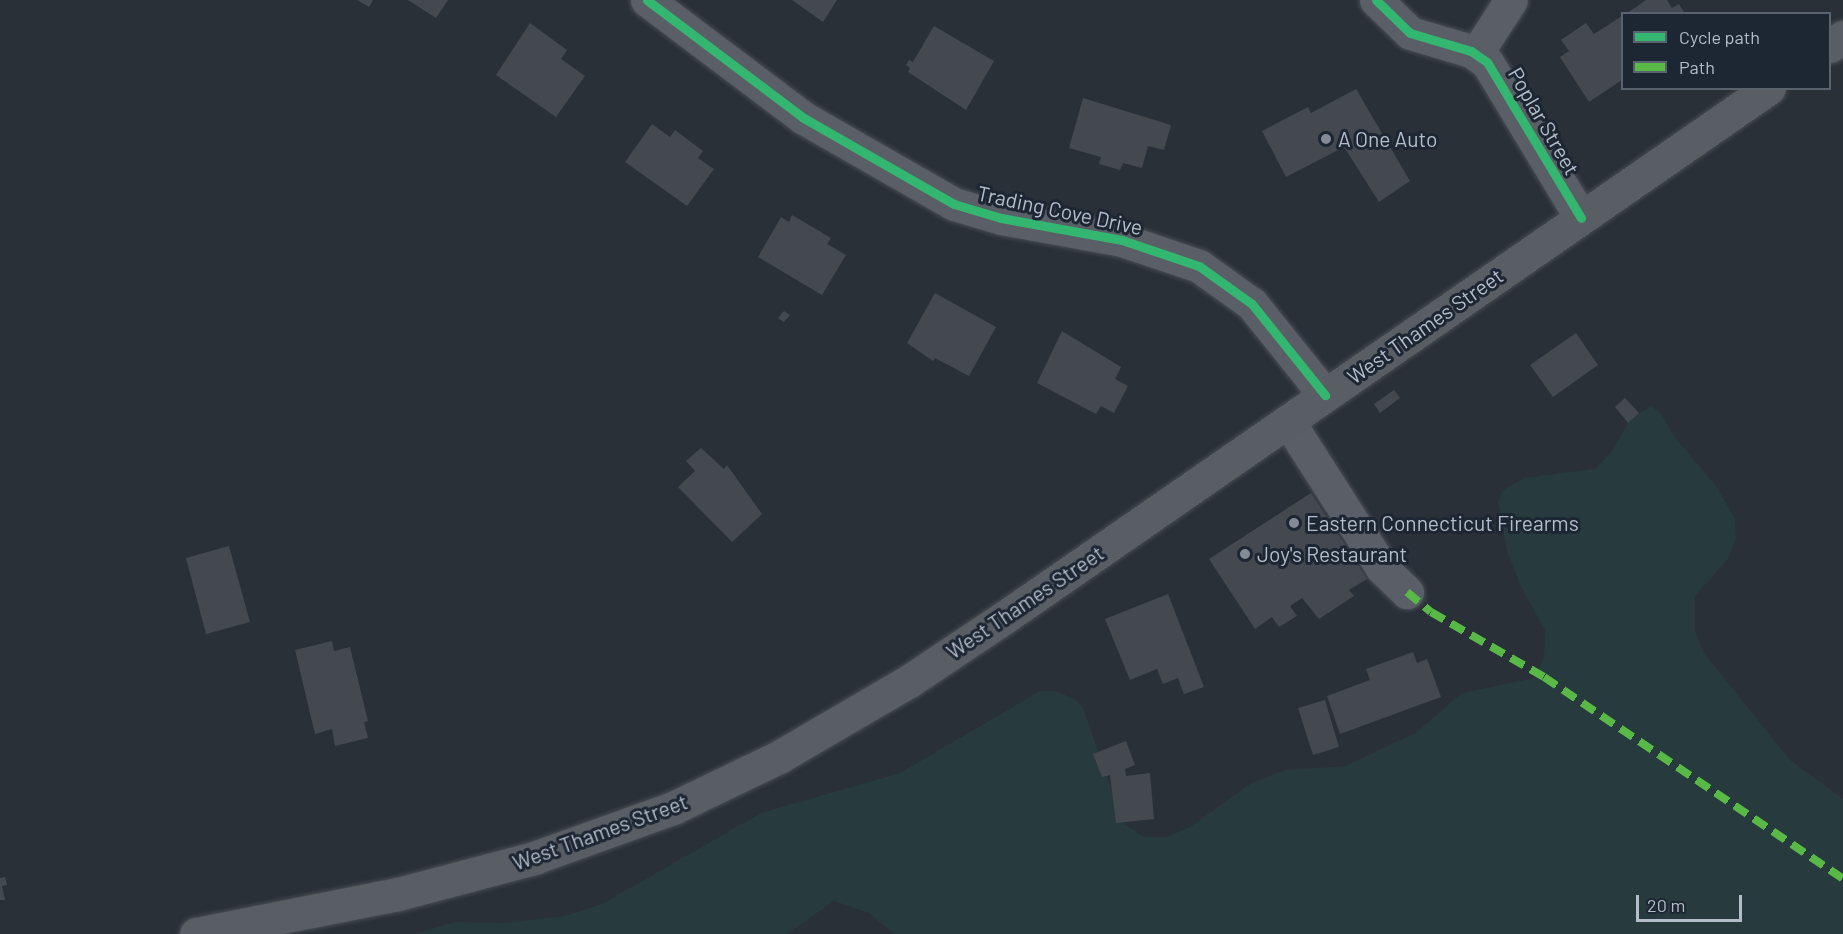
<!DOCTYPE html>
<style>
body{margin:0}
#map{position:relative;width:1843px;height:934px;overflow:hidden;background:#2a3038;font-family:Barlow,sans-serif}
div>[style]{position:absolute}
.green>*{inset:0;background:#273a3e}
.building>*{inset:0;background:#444950}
.roads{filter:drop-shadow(0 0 2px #484c53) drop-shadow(0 0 2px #484c53)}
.minor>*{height:33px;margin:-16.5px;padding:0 16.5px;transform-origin:16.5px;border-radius:16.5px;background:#5a5e66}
.secondary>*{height:33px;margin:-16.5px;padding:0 16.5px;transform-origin:16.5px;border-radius:16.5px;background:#595d64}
.quiet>*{height:8px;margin-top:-4px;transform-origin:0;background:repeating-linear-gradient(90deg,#58b947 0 15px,transparent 0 23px)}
.cycleway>*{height:9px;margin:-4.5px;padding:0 4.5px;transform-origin:4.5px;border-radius:4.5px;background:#33b770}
.dots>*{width:16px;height:16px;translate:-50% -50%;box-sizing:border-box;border:3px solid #1d2633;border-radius:50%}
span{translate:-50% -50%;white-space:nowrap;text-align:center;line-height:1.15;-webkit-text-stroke:6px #1d2633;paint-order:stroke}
.street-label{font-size:21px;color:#b4bcc9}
.poi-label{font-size:21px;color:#b4bcc9}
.left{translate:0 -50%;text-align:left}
.legend{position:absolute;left:1621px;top:12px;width:210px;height:78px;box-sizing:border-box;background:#1d2633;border:2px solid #59626f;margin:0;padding:8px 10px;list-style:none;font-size:18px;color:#b4bcc9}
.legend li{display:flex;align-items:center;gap:12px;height:30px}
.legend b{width:30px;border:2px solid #59626f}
.scale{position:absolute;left:1636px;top:895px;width:106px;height:27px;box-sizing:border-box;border:3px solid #b4bcc9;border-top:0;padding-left:8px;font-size:18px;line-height:21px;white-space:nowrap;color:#b4bcc9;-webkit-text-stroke:4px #1d2633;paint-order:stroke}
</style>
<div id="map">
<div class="green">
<i style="clip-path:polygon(1651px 406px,1661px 413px,1672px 434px,1716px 486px,1735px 519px,1736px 539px,1727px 560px,1695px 596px,1695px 631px,1703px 652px,1790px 760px,1843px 799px,1843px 934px,894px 934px,869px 913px,834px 901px,787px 934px,415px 934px,455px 922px,504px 923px,565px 916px,602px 904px,761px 813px,900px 773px,1040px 691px,1055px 691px,1075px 699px,1083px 708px,1120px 814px,1125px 824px,1144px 837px,1167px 837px,1190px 827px,1250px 784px,1285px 770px,1346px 766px,1417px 732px,1462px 693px,1535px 678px,1544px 656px,1545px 630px,1521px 587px,1507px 551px,1498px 501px,1503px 490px,1524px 478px,1595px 469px,1612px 451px,1631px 418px)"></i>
</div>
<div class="building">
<i style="clip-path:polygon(357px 0,373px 0,369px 7px)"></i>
<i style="clip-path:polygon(408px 0,448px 0,436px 18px)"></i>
<i style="clip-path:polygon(792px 0,837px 0,823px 22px)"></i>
<i style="clip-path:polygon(1646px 0,1667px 0,1672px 8px,1679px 4px,1685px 14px,1626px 14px)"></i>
<i style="clip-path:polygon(1622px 16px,1622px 80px,1589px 102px,1560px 57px,1569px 51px,1561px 40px,1586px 23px,1594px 34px)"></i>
<i style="clip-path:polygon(530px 23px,567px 50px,561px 59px,585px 76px,556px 117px,496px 75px)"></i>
<i style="clip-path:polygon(934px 26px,994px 61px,966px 110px,908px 72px,910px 68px,906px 65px,909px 60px,913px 62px)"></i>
<i style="clip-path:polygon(1356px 89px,1410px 181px,1379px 202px,1344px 147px,1286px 177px,1262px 131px,1308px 107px,1311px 113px)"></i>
<i style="clip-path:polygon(1083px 98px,1171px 125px,1164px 150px,1148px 146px,1142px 168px,1123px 163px,1120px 170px,1099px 164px,1101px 157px,1069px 148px)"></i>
<i style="clip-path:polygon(652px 124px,670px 137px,675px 130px,703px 151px,698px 158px,714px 169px,687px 206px,625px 162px)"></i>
<i style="clip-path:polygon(792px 215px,831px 238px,827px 244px,846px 255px,822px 295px,758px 257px,781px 217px,789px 222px)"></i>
<i style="clip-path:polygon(935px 293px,996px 327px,969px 376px,935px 358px,933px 361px,907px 343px)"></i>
<i style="clip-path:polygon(784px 311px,790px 315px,784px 322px,778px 318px)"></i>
<i style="clip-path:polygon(1062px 331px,1121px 367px,1115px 379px,1128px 386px,1114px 413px,1101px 406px,1096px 414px,1037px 383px)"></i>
<i style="clip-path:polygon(1576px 333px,1598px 365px,1553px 397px,1530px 365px)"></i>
<i style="clip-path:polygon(1394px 390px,1400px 398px,1380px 413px,1374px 404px)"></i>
<i style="clip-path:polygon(1625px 398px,1639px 413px,1628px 423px,1615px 407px)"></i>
<i style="clip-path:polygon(701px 448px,724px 469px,727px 465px,762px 514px,732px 542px,678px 487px,695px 471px,686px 461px)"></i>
<i style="clip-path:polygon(1311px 493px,1367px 579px,1349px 590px,1354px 596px,1319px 619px,1302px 598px,1290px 606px,1297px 616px,1279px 627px,1272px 617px,1255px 629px,1209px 559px)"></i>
<i style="clip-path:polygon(229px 546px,250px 622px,206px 634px,186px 558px)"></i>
<i style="clip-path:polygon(1168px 594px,1204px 687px,1184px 694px,1178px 678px,1163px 684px,1157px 669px,1130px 680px,1105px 619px)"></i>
<i style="clip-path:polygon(332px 641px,334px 651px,350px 647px,368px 721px,364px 722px,368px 738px,335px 746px,332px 729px,315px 734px,295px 650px)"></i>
<i style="clip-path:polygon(1413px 652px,1417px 663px,1427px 659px,1441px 697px,1340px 734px,1327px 696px,1370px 680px,1366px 669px)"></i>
<i style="clip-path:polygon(1325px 700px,1339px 747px,1313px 755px,1298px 708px)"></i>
<i style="clip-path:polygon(1126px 741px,1135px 765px,1125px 769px,1126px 776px,1150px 773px,1154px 819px,1116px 823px,1110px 775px,1102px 777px,1093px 754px)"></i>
<i style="clip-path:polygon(5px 877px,7px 885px,2px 886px,5px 900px,0 900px,0 878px)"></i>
</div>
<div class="roads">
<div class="minor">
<i style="left:647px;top:0;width:194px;rotate:37deg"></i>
<i style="left:802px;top:117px;width:175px;rotate:29.8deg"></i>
<i style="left:954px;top:204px;width:49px;rotate:16.6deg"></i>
<i style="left:1001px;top:218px;width:123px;rotate:10.3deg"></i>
<i style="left:1122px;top:240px;width:81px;rotate:18.7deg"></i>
<i style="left:1199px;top:266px;width:65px;rotate:35.6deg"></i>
<i style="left:1252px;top:304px;width:117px;rotate:51.3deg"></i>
<i style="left:1376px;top:0;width:47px;rotate:44.1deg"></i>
<i style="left:1410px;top:33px;width:64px;rotate:16.4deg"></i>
<i style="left:1471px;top:51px;width:19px;rotate:35deg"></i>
<i style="left:1487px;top:62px;width:182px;rotate:58.9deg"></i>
<i style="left:1476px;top:54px;width:64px;rotate:-57.1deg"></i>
<i style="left:1288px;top:421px;width:174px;rotate:57.4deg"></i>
<i style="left:1382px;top:568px;width:35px;rotate:44deg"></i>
</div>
<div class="secondary">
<i style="left:1830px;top:46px;width:16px;rotate:-35deg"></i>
<i style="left:196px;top:934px;width:206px;rotate:-11.2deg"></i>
<i style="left:398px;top:894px;width:141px;rotate:-14.8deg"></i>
<i style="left:534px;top:858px;width:148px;rotate:-19.8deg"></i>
<i style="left:673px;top:808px;width:118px;rotate:-25.7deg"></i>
<i style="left:779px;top:757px;width:151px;rotate:-30.3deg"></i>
<i style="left:909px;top:681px;width:115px;rotate:-33.7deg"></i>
<i style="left:1005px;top:617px;width:929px;rotate:-34.7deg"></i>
</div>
</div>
<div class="quiet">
<i style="left:1407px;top:592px;width:31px;rotate:40deg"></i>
<i style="left:1431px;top:612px;width:130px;rotate:29.9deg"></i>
<i style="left:1544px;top:677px;width:361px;rotate:34deg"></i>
</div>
<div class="cycleway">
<i style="left:647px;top:0;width:194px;rotate:37deg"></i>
<i style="left:802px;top:117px;width:175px;rotate:29.8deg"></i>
<i style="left:954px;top:204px;width:49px;rotate:16.6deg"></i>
<i style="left:1001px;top:218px;width:123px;rotate:10.3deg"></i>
<i style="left:1122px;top:240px;width:81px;rotate:18.7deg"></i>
<i style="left:1199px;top:266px;width:65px;rotate:35.6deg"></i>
<i style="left:1252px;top:304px;width:117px;rotate:51.3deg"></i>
<i style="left:1376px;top:0;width:47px;rotate:44.1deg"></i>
<i style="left:1410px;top:33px;width:64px;rotate:16.4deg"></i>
<i style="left:1471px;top:51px;width:19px;rotate:35deg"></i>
<i style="left:1487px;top:62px;width:182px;rotate:58.9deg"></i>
</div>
<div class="dots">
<i style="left:1326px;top:139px;background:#848b96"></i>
<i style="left:1294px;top:523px;background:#848b96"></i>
<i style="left:1245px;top:554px;background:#848b96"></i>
</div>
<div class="street-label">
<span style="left:1544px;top:121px;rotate:60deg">Poplar Street</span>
<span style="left:1060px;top:210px;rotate:12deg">Trading Cove Drive</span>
<span style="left:1425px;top:326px;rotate:-35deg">West Thames Street</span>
<span style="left:1025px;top:602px;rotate:-34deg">West Thames Street</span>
<span style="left:600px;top:832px;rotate:-20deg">West Thames Street</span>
</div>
<div class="poi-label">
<span class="left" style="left:1338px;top:139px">A One Auto</span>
<span class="left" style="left:1306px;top:523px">Eastern Connecticut Firearms</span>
<span class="left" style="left:1257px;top:554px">Joy's Restaurant</span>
</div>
<ul class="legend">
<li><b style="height:8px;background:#33b770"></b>Cycle path</li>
<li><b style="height:8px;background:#58b947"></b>Path</li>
</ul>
<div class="scale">20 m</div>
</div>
